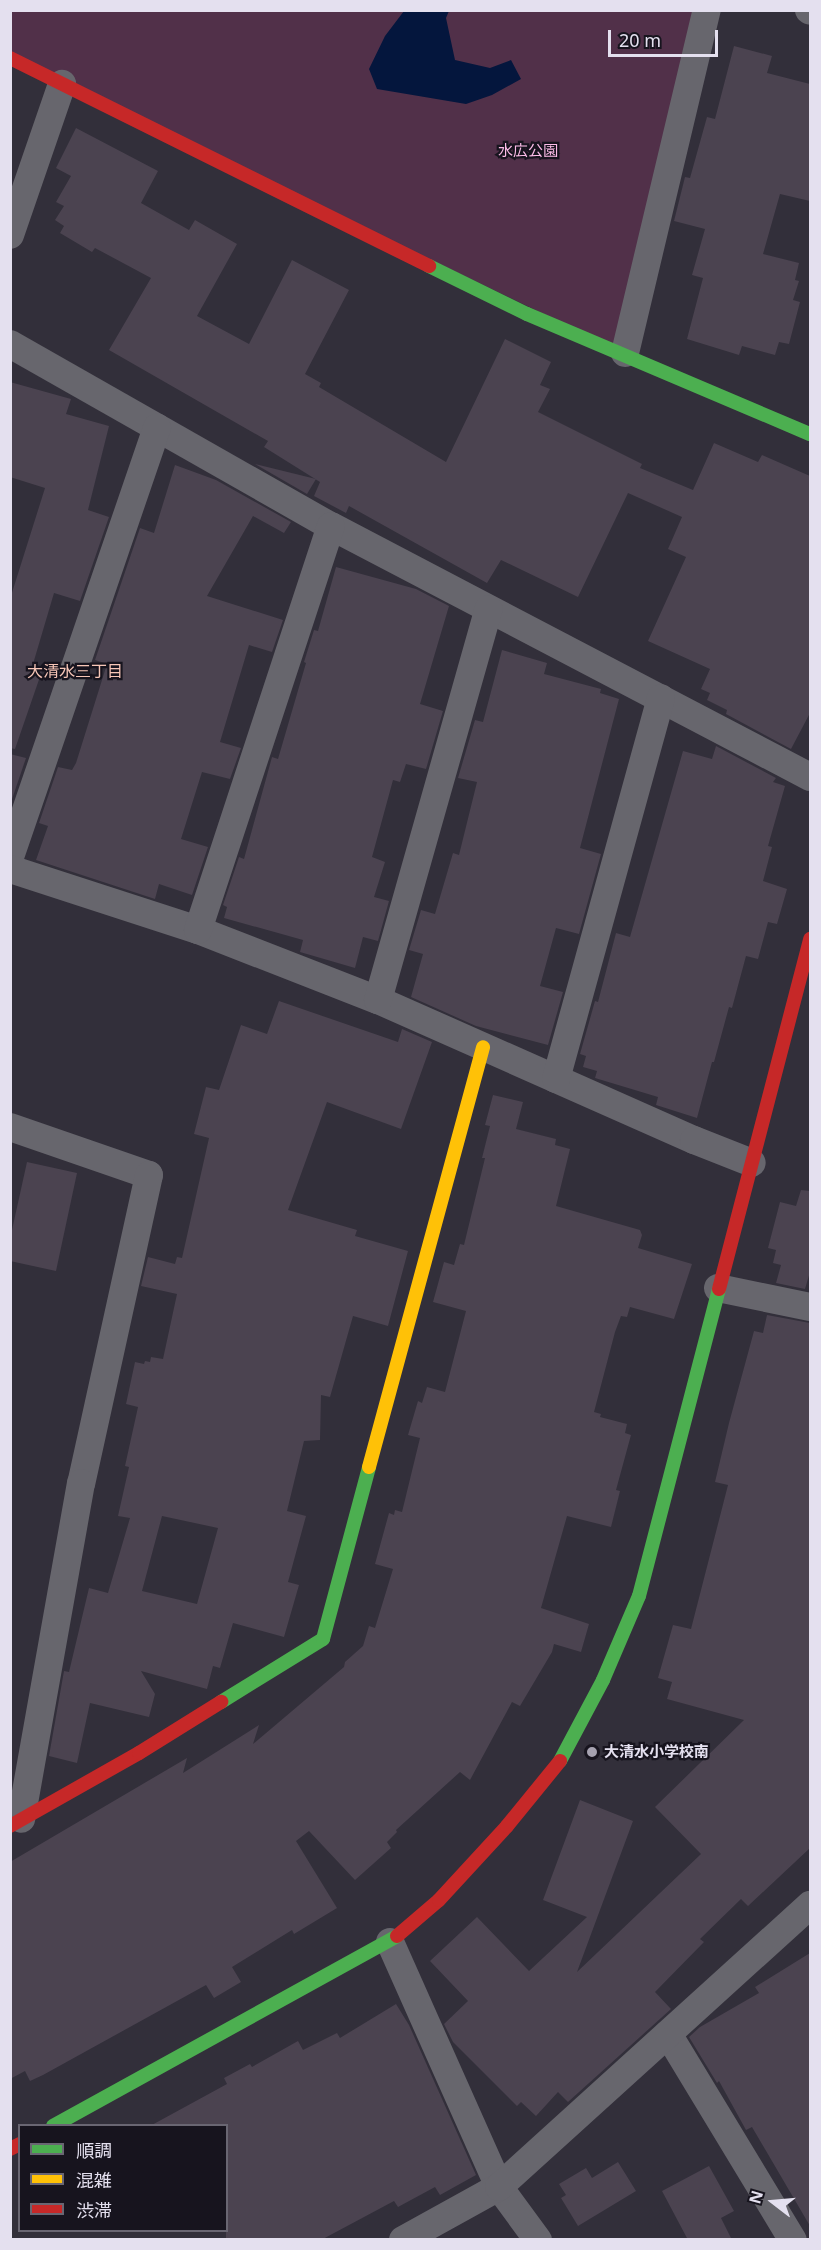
<!DOCTYPE html>
<meta charset="utf-8">
<style>
body{margin:0}
#map{position:relative;width:821px;height:2250px;overflow:hidden;background:#322f3a;font-family:"Noto Sans","Noto Sans JP",sans-serif}
div>[style]{position:absolute}
.green>*{inset:0;background:#513049}
.water>*{inset:0;background:#04163d}
.building>*{inset:0;background:#4b4350}
.street>*{height:28px;margin:-14px;padding:0 14px;transform-origin:14px;border-radius:14px;background:#67666d}
.fast>*{height:14px;margin:-7px;padding:0 7px;transform-origin:7px;border-radius:7px;background:#4caf50}
.slow>*{height:14px;margin:-7px;padding:0 7px;transform-origin:7px;border-radius:7px;background:#ffc107}
.jam>*{height:14px;margin:-7px;padding:0 7px;transform-origin:7px;border-radius:7px;background:#c62828}
.dots>*{width:16px;height:16px;translate:-50% -50%;box-sizing:border-box;border:3px solid #17141e;border-radius:50%}
span{translate:-50% -50%;white-space:nowrap;text-align:center;line-height:1.15;-webkit-text-stroke:4.5px #17141e;paint-order:stroke}
.park-label{font-size:15px;color:#fbbbe7}
.poi-label{font-size:15px;color:#e4e0ef;font-weight:700}
.left{translate:0 -50%;text-align:left}
.neighbourhood-label{font-size:16px;color:#f7c6b7}
.frame{position:absolute;inset:0;border:12px solid #e4e0ef;pointer-events:none}
.legend{position:absolute;left:18px;top:2124px;width:210px;height:108px;box-sizing:border-box;background:#17141e;border:2px solid #696672;margin:0;padding:8px 10px;list-style:none;font-size:18px;color:#e4e0ef}
.legend li{display:flex;align-items:center;gap:12px;height:30px}
.legend b{width:30px;border:2px solid #696672}
.north{position:absolute;left:743px;top:2172px;width:60px;height:60px;-webkit-text-stroke:4px #17141e;paint-order:stroke;rotate:286deg;font-size:16px;font-weight:700;line-height:24px;text-align:center;color:#e4e0ef}
.north::after{content:'';display:block;margin:auto;width:21px;height:27px;background:#e4e0ef;clip-path:polygon(50% 0,100% 100%,50% 72%,0 100%)}
.scale{position:absolute;left:608px;top:30px;width:110px;height:27px;box-sizing:border-box;border:3px solid #e4e0ef;border-top:0;padding-left:8px;font-size:18px;line-height:21px;white-space:nowrap;color:#e4e0ef;-webkit-text-stroke:4px #17141e;paint-order:stroke}
</style>
<div id="map">
<div class="green">
<i style="clip-path:polygon(10px 11px,707px 11px,625px 353px,11px 58px)"></i>
</div>
<div class="water">
<i style="clip-path:polygon(404px 11px,449px 11px,446px 18px,455px 60px,490px 68px,511px 60px,521px 79px,492px 95px,466px 104px,377px 89px,369px 69px,385px 36px)"></i>
</div>
<div class="building">
<i style="clip-path:polygon(734px 46px,772px 56px,767px 73px,810px 84px,810px 201px,780px 194px,763px 254px,799px 263px,795px 280px,799px 281px,793px 300px,800px 302px,789px 344px,779px 342px,775px 355px,742px 346px,739px 355px,687px 339px,703px 278px,692px 275px,705px 229px,674px 221px,685px 177px,690px 178px,707px 117px,715px 119px)"></i>
<i style="clip-path:polygon(76px 128px,158px 171px,141px 203px,189px 230px,195px 220px,237px 244px,197px 316px,249px 344px,292px 260px,349px 290px,305px 374px,321px 383px,319px 387px,446px 462px,505px 339px,551px 362px,540px 385px,550px 389px,538px 412px,642px 464px,640px 468px,693px 490px,714px 443px,758px 462px,762px 455px,810px 476px,810px 713px,791px 749px,726px 714px,727px 710px,707px 700px,710px 693px,701px 689px,710px 669px,648px 641px,686px 557px,668px 549px,682px 517px,628px 493px,578px 597px,501px 560px,487px 583px,349px 506px,346px 513px,314px 496px,320px 482px,264px 447px,268px 441px,109px 350px,151px 278px,95px 248px,92px 252px,60px 233px,64px 226px,55px 220px,64px 206px,56px 202px,71px 176px,56px 168px)"></i>
<i style="clip-path:polygon(10px 382px,71px 399px,66px 414px,109px 426px,88px 510px,109px 517px,80px 601px,54px 593px,33px 664px,43px 668px,15px 749px,10px 748px,10px 599px,45px 488px,10px 477px)"></i>
<i style="clip-path:polygon(255px 464px,316px 479px,307px 494px)"></i>
<i style="clip-path:polygon(175px 465px,216px 480px,291px 522px,284px 533px,253px 516px,207px 596px,283px 620px,272px 652px,249px 645px,220px 742px,241px 748px,230px 779px,202px 772px,181px 839px,208px 847px,192px 895px,159px 884px,155px 899px,36px 860px,48px 826px,39px 823px,58px 767px,72px 770px,76px 763px,107px 664px,95px 660px,140px 528px,154px 533px)"></i>
<i style="clip-path:polygon(336px 567px,416px 589px,449px 606px,420px 704px,443px 711px,426px 769px,406px 764px,400px 782px,393px 780px,372px 857px,385px 862px,374px 897px,389px 901px,378px 941px,363px 937px,355px 968px,300px 952px,303px 940px,224px 918px,227px 907px,223px 905px,239px 857px,244px 859px,272px 757px,278px 759px,306px 663px,304px 662px,314px 630px,318px 631px)"></i>
<i style="clip-path:polygon(502px 650px,547px 663px,544px 674px,601px 689px,600px 693px,619px 699px,580px 848px,601px 854px,579px 934px,556px 928px,540px 986px,563px 992px,548px 1045px,476px 1026px,411px 997px,423px 954px,409px 950px,421px 910px,435px 914px,453px 853px,459px 855px,477px 782px,458px 778px,475px 720px,483px 722px)"></i>
<i style="clip-path:polygon(716px 746px,776px 778px,773px 782px,785px 786px,768px 846px,772px 847px,763px 881px,787px 889px,777px 924px,768px 922px,758px 959px,746px 956px,732px 1008px,729px 1007px,714px 1062px,712px 1062px,697px 1118px,656px 1105px,658px 1097px,595px 1078px,597px 1071px,583px 1067px,586px 1056px,580px 1054px,595px 1001px,598px 1002px,616px 933px,630px 937px,683px 751px,712px 759px)"></i>
<i style="clip-path:polygon(10px 754px,26px 758px,10px 805px)"></i>
<i style="clip-path:polygon(evenodd,279px 1001px,398px 1042px,402px 1029px,432px 1042px,401px 1129px,327px 1102px,288px 1210px,357px 1230px,355px 1236px,408px 1251px,388px 1326px,353px 1316px,330px 1397px,321px 1395px,320px 1440px,304px 1441px,287px 1511px,306px 1516px,288px 1582px,299px 1585px,284px 1637px,233px 1623px,220px 1668px,213px 1666px,207px 1689px,141px 1671px,155px 1694px,149px 1717px,90px 1703px,77px 1763px,49px 1756px,64px 1671px,69px 1672px,89px 1588px,108px 1593px,130px 1518px,118px 1516px,129px 1467px,125px 1466px,138px 1407px,126px 1404px,135px 1362px,144px 1364px,145px 1361px,150px 1362px,151px 1357px,163px 1359px,177px 1294px,141px 1286px,148px 1257px,175px 1264px,177px 1257px,182px 1258px,209px 1138px,194px 1134px,206px 1087px,219px 1090px,241px 1025px,267px 1034px,279px 1001px,162px 1516px,218px 1528px,197px 1604px,142px 1591px,162px 1516px)"></i>
<i style="clip-path:polygon(493px 1095px,523px 1102px,516px 1129px,556px 1139px,555px 1145px,570px 1149px,556px 1206px,640px 1230px,642px 1235px,638px 1248px,692px 1264px,674px 1319px,630px 1307px,627px 1317px,621px 1316px,615px 1332px,594px 1412px,601px 1414px,600px 1417px,627px 1424px,625px 1433px,631px 1435px,616px 1490px,620px 1491px,611px 1527px,567px 1516px,541px 1608px,589px 1624px,581px 1652px,554px 1644px,552px 1652px,520px 1706px,512px 1702px,470px 1780px,460px 1772px,396px 1830px,397px 1832px,387px 1842px,391px 1848px,355px 1880px,309px 1831px,296px 1841px,337px 1908px,294px 1934px,292px 1930px,232px 1967px,241px 1982px,214px 1998px,206px 1985px,43px 2075px,30px 2081px,25px 2071px,10px 2079px,10px 1862px,187px 1758px,183px 1773px,259px 1725px,253px 1744px,344px 1667px,345px 1662px,363px 1646px,369px 1626px,375px 1628px,393px 1569px,375px 1564px,389px 1513px,394px 1515px,395px 1510px,402px 1512px,420px 1438px,408px 1435px,418px 1401px,422px 1403px,427px 1387px,445px 1392px,466px 1311px,433px 1302px,444px 1262px,454px 1265px,460px 1244px,464px 1245px,485px 1158px,482px 1158px,490px 1126px,485px 1125px)"></i>
<i style="clip-path:polygon(27px 1162px,77px 1173px,56px 1271px,10px 1261px,10px 1239px)"></i>
<i style="clip-path:polygon(801px 1190px,810px 1191px,810px 1272px,805px 1289px,776px 1283px,781px 1265px,773px 1263px,776px 1250px,768px 1248px,780px 1202px,796px 1206px)"></i>
<i style="clip-path:polygon(767px 1315px,810px 1323px,810px 1848px,748px 1906px,741px 1899px,700px 1939px,704px 1942px,655px 1992px,671px 2009px,568px 2102px,558px 2092px,536px 2116px,521px 2102px,517px 2106px,453px 2042px,444px 2024px,468px 2001px,430px 1961px,477px 1917px,529px 1971px,587px 1917px,543px 1900px,580px 1800px,633px 1821px,577px 1972px,701px 1854px,655px 1807px,744px 1720px,667px 1699px,672px 1682px,658px 1678px,673px 1625px,691px 1629px,728px 1485px,715px 1482px,729px 1423px,754px 1331px,763px 1333px)"></i>
<i style="clip-path:polygon(810px 1953px,810px 2226px,752px 2127px,746px 2130px,719px 2081px,717px 2083px,689px 2037px,700px 2027px,759px 1993px,755px 1987px)"></i>
<i style="clip-path:polygon(396px 2004px,409px 2025px,476px 2175px,440px 2195px,435px 2187px,398px 2207px,394px 2201px,321px 2240px,226px 2240px,226px 2126px,150px 2126px,227px 2084px,224px 2078px,250px 2064px,252px 2067px,298px 2041px,303px 2050px,337px 2033px,340px 2038px)"></i>
<i style="clip-path:polygon(618px 2162px,636px 2191px,578px 2226px,561px 2198px,566px 2195px,559px 2184px,586px 2168px,592px 2178px)"></i>
<i style="clip-path:polygon(709px 2166px,734px 2211px,721px 2218px,732px 2240px,688px 2240px,662px 2191px)"></i>
</div>
<div class="street">
<i style="left:809px;top:10px;width:1px;rotate:45deg"></i>
<i style="left:10px;top:235px;width:160px;rotate:-71deg"></i>
<i style="left:10px;top:344px;width:369px;rotate:29.6deg"></i>
<i style="left:331px;top:526px;width:541px;rotate:27.65deg"></i>
<i style="left:625px;top:353px;width:353px;rotate:-76.6deg"></i>
<i style="left:10px;top:857px;width:454px;rotate:-71.1deg"></i>
<i style="left:10px;top:869px;width:198px;rotate:18deg"></i>
<i style="left:198px;top:930px;width:193px;rotate:21.3deg"></i>
<i style="left:378px;top:1000px;width:346px;rotate:23.9deg"></i>
<i style="left:694px;top:1140px;width:62px;rotate:21.6deg"></i>
<i style="left:198px;top:930px;width:425px;rotate:-71.8deg"></i>
<i style="left:378px;top:1000px;width:406px;rotate:-74.2deg"></i>
<i style="left:556px;top:1079px;width:395px;rotate:-74.6deg"></i>
<i style="left:10px;top:1127px;width:147px;rotate:19.1deg"></i>
<i style="left:149px;top:1175px;width:315px;rotate:102.4deg"></i>
<i style="left:81px;top:1483px;width:341px;rotate:100.1deg"></i>
<i style="left:718px;top:1288px;width:94px;rotate:11.7deg"></i>
<i style="left:390px;top:1942px;width:268px;rotate:66deg"></i>
<i style="left:499px;top:2187px;width:66px;rotate:53.7deg"></i>
<i style="left:668px;top:2034px;width:241px;rotate:58.8deg"></i>
<i style="left:403px;top:2240px;width:110px;rotate:-28.9deg"></i>
<i style="left:499px;top:2187px;width:420px;rotate:-42.2deg"></i>
</div>
<div class="fast">
<i style="left:429px;top:266px;width:109px;rotate:26.1deg"></i>
<i style="left:527px;top:314px;width:307px;rotate:23deg"></i>
<i style="left:221px;top:1702px;width:120px;rotate:-31.7deg"></i>
<i style="left:323px;top:1639px;width:178px;rotate:-75deg"></i>
<i style="left:560px;top:1761px;width:92px;rotate:-62deg"></i>
<i style="left:603px;top:1680px;width:91px;rotate:-66.8deg"></i>
<i style="left:639px;top:1596px;width:317px;rotate:-75.4deg"></i>
<i style="left:53px;top:2126px;width:393px;rotate:-28.9deg"></i>
</div>
<div class="slow">
<i style="left:369px;top:1467px;width:435px;rotate:-74.8deg"></i>
</div>
<div class="jam">
<i style="left:10px;top:58px;width:468px;rotate:26.4deg"></i>
<i style="left:719px;top:1289px;width:362px;rotate:-75.4deg"></i>
<i style="left:10px;top:1826px;width:148px;rotate:-29.5deg"></i>
<i style="left:139px;top:1753px;width:97px;rotate:-31.9deg"></i>
<i style="left:397px;top:1936px;width:55px;rotate:-40.6deg"></i>
<i style="left:439px;top:1900px;width:100px;rotate:-47.4deg"></i>
<i style="left:507px;top:1826px;width:84px;rotate:-50.8deg"></i>
<i style="left:10px;top:2149px;width:11px;rotate:-27deg"></i>
</div>
<div class="dots">
<i style="left:592px;top:1752px;background:#a6a2b0"></i>
</div>
<div class="park-label">
<span style="left:528px;top:151px">水広公園</span>
</div>
<div class="poi-label">
<span class="left" style="left:604px;top:1752px">大清水小学校南</span>
</div>
<div class="neighbourhood-label">
<span style="left:75px;top:671px">大清水三丁目</span>
</div>
<div class="frame"></div>
<ul class="legend">
<li><b style="height:8px;background:#4caf50"></b>順調</li>
<li><b style="height:8px;background:#ffc107"></b>混雑</li>
<li><b style="height:8px;background:#c62828"></b>渋滞</li>
</ul>
<div class="north">N</div>
<div class="scale">20 m</div>
</div>
